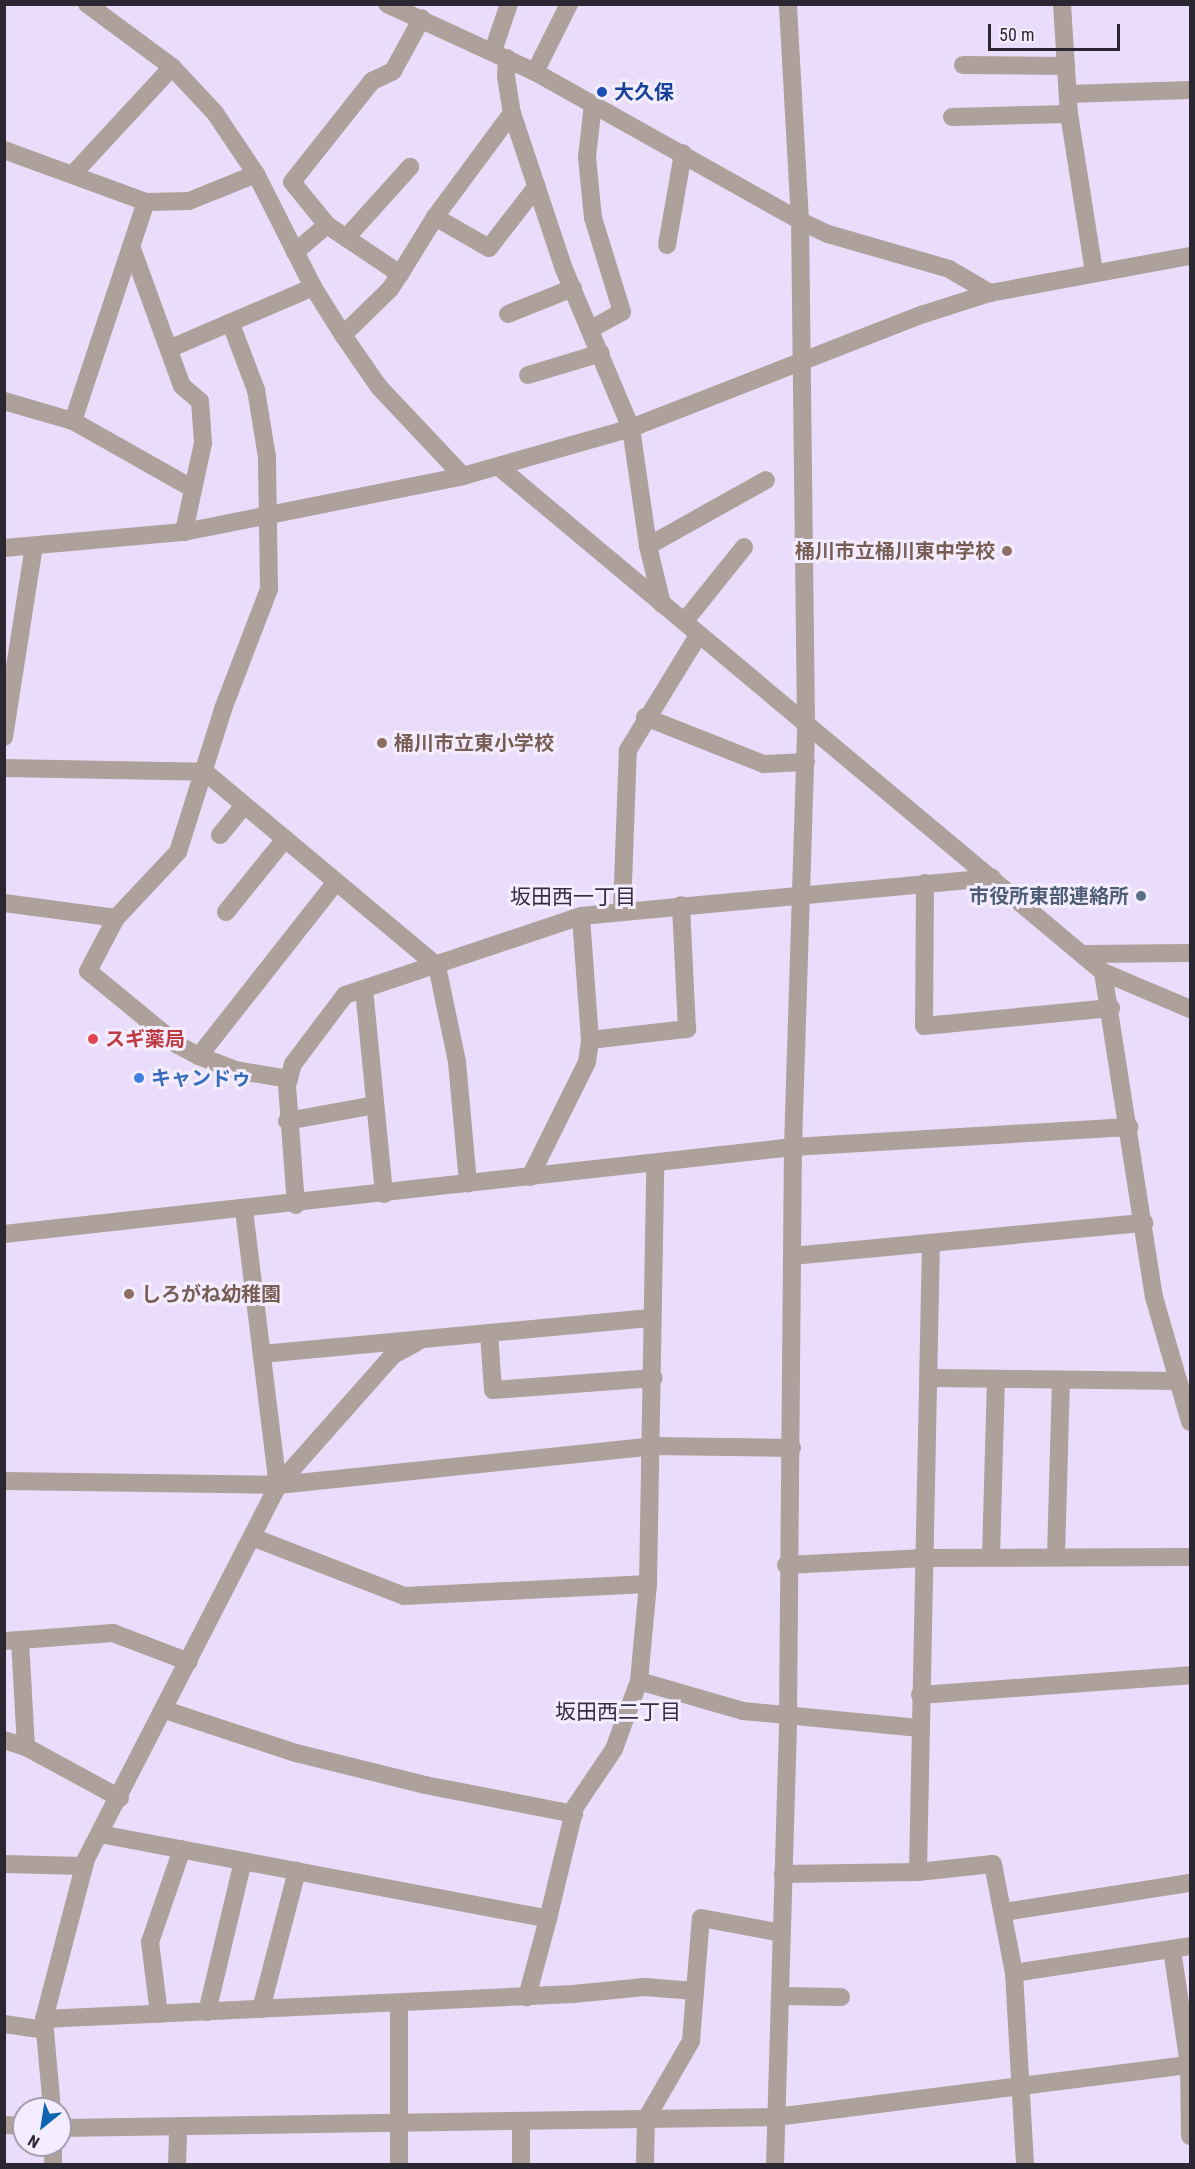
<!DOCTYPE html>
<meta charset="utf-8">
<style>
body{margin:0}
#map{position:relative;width:1195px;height:2169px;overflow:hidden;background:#eaddfb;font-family:"Roboto Condensed","Noto Sans JP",sans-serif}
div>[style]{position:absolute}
.minor>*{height:18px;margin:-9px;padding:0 9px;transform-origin:9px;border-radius:9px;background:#aea09a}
.dots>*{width:16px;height:16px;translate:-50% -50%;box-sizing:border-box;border:3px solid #f4edff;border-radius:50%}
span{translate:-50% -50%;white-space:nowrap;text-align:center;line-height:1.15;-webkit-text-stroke:6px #f4edff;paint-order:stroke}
.transit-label{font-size:20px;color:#164399;font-weight:700}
.left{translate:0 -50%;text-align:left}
.education-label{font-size:20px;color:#785e54;font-weight:700}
.right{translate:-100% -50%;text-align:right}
.service-label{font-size:20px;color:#4e5e75;font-weight:700}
.health-label{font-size:20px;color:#be3a42;font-weight:700}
.shop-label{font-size:20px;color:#366cbe;font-weight:700}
.neighbourhood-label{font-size:21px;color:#362c43}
.frame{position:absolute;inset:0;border:6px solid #2b2732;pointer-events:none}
.north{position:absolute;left:12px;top:2097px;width:60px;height:60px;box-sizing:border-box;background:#f4edff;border:2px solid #a49ead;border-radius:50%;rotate:210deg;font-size:16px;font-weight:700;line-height:24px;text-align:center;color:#2b2732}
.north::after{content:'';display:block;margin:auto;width:21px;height:27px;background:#0d64b1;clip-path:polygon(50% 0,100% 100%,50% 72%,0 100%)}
.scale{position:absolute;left:988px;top:24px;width:132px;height:27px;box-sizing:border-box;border:3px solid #2b2732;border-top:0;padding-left:8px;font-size:18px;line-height:21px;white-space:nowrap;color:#2b2732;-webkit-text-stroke:4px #f4edff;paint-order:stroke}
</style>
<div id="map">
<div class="minor">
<i style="left:87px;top:4px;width:106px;rotate:36.5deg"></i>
<i style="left:172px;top:67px;width:63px;rotate:46.9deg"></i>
<i style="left:215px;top:113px;width:73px;rotate:56.1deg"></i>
<i style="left:256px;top:174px;width:127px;rotate:63.2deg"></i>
<i style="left:313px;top:287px;width:57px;rotate:58deg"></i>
<i style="left:343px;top:335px;width:63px;rotate:55.3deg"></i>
<i style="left:379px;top:387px;width:122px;rotate:46.7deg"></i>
<i style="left:387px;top:4px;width:163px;rotate:24.7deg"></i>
<i style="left:535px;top:72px;width:304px;rotate:29.3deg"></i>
<i style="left:800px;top:221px;width:31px;rotate:25deg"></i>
<i style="left:828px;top:234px;width:126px;rotate:16.1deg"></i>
<i style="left:949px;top:269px;width:48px;rotate:30.3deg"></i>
<i style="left:1062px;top:4px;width:110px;rotate:86.4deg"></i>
<i style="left:1069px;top:114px;width:159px;rotate:81deg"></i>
<i style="left:493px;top:51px;width:50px;rotate:-71.2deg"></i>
<i style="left:507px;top:58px;width:18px;rotate:93deg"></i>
<i style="left:506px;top:76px;width:37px;rotate:81deg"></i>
<i style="left:512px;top:113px;width:164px;rotate:71.6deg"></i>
<i style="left:564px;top:269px;width:173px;rotate:67.2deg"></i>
<i style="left:631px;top:428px;width:119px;rotate:81.8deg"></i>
<i style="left:648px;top:546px;width:60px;rotate:76.4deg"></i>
<i style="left:963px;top:65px;width:103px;rotate:0.6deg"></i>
<i style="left:535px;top:72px;width:76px;rotate:-63.4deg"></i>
<i style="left:1068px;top:94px;width:122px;rotate:-1.9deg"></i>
<i style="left:952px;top:117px;width:117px;rotate:-1.5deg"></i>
<i style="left:4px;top:150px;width:151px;rotate:20.1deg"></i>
<i style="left:146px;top:202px;width:43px;rotate:-1.3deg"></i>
<i style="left:189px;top:201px;width:72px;rotate:-21.9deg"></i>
<i style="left:73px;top:174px;width:146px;rotate:-47.2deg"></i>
<i style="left:435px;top:217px;width:62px;rotate:29.9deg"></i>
<i style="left:489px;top:248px;width:78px;rotate:-52.3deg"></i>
<i style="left:346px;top:238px;width:96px;rotate:-48deg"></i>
<i style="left:667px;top:245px;width:93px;rotate:-80.1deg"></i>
<i style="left:131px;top:246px;width:149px;rotate:70deg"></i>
<i style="left:182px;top:386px;width:23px;rotate:40deg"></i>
<i style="left:200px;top:401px;width:42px;rotate:85.9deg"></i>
<i style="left:203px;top:443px;width:91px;rotate:102.1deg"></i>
<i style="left:295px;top:252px;width:42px;rotate:-40.2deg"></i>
<i style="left:400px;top:274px;width:67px;rotate:-58.4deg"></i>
<i style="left:435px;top:217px;width:129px;rotate:-53.5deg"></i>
<i style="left:508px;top:314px;width:70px;rotate:-21.8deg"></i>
<i style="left:591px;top:329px;width:35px;rotate:-29deg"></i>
<i style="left:622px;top:312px;width:98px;rotate:-107.1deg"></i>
<i style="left:593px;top:218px;width:61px;rotate:-95.6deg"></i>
<i style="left:587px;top:157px;width:53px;rotate:-83.5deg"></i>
<i style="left:343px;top:335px;width:66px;rotate:-44.4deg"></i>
<i style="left:390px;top:289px;width:18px;rotate:-56deg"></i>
<i style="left:400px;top:274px;width:88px;rotate:-146.1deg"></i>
<i style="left:327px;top:225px;width:55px;rotate:-129.1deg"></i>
<i style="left:292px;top:182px;width:129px;rotate:-51.6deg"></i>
<i style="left:372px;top:81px;width:23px;rotate:-25deg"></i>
<i style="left:393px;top:71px;width:60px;rotate:-61.3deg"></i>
<i style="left:171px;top:348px;width:155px;rotate:-23.2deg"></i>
<i style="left:528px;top:375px;width:76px;rotate:-16.8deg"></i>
<i style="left:4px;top:401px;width:72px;rotate:16.2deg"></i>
<i style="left:73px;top:421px;width:138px;rotate:29.5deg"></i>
<i style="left:73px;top:421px;width:231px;rotate:-71.6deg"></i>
<i style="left:499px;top:467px;width:787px;rotate:39.9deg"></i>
<i style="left:1103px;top:972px;width:95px;rotate:23deg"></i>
<i style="left:648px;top:546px;width:135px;rotate:-29.2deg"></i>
<i style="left:4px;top:548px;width:181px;rotate:-5.1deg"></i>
<i style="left:184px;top:532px;width:285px;rotate:-11.3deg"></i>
<i style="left:463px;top:476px;width:175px;rotate:-15.9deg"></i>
<i style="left:631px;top:428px;width:314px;rotate:-21.3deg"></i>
<i style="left:924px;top:314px;width:69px;rotate:-17.7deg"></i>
<i style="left:990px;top:293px;width:203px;rotate:-10.5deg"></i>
<i style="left:684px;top:622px;width:96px;rotate:-51.3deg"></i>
<i style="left:645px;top:717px;width:128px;rotate:21.6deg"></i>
<i style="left:764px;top:764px;width:42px;rotate:-2.7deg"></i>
<i style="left:4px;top:737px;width:193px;rotate:-81.1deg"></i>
<i style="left:4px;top:768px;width:201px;rotate:1.1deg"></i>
<i style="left:205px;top:772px;width:302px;rotate:39.9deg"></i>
<i style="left:437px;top:966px;width:98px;rotate:78.2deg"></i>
<i style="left:457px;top:1062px;width:122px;rotate:84.8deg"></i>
<i style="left:220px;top:835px;width:38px;rotate:-51deg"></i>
<i style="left:925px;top:883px;width:143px;rotate:90.4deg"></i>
<i style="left:924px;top:1026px;width:188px;rotate:-5.5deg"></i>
<i style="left:4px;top:903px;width:113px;rotate:7.6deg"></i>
<i style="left:116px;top:918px;width:91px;rotate:-46.8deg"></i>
<i style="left:178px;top:852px;width:150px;rotate:-72.5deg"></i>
<i style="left:223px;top:709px;width:129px;rotate:-69deg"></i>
<i style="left:269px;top:589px;width:132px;rotate:-90.9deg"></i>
<i style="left:267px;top:457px;width:68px;rotate:-99.3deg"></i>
<i style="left:256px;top:390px;width:71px;rotate:-110.7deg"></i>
<i style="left:622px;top:910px;width:160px;rotate:-87.9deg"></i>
<i style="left:628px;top:750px;width:136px;rotate:-58.5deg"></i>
<i style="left:226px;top:912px;width:94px;rotate:-51.1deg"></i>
<i style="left:116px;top:918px;width:60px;rotate:117.8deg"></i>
<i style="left:88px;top:971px;width:117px;rotate:39.4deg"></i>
<i style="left:178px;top:1045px;width:24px;rotate:28deg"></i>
<i style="left:199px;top:1056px;width:39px;rotate:21deg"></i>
<i style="left:235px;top:1070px;width:55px;rotate:9.5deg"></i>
<i style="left:1086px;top:954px;width:104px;rotate:-0.6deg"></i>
<i style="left:1103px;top:972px;width:329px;rotate:81.1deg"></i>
<i style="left:1154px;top:1297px;width:130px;rotate:73.9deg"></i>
<i style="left:364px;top:989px;width:206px;rotate:84.4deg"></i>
<i style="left:590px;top:1040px;width:98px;rotate:-6.5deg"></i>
<i style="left:687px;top:1029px;width:124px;rotate:-92.8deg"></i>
<i style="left:199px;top:1056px;width:221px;rotate:-51.8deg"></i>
<i style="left:287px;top:1121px;width:89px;rotate:-10.3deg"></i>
<i style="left:530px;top:1177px;width:128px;rotate:-63.6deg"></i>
<i style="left:587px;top:1062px;width:22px;rotate:-82deg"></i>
<i style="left:590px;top:1040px;width:124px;rotate:-94.2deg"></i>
<i style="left:296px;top:1205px;width:119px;rotate:-94.3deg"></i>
<i style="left:287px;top:1086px;width:23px;rotate:-75deg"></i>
<i style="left:293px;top:1064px;width:86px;rotate:-53deg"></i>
<i style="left:345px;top:995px;width:249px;rotate:-18.5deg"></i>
<i style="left:581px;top:916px;width:413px;rotate:-5.3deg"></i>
<i style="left:244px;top:1210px;width:277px;rotate:83deg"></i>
<i style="left:4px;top:1234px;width:794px;rotate:-6.29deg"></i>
<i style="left:793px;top:1147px;width:337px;rotate:-3.4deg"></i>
<i style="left:792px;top:1256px;width:354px;rotate:-5.4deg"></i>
<i style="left:489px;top:1333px;width:57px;rotate:86deg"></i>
<i style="left:493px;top:1390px;width:161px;rotate:-4.3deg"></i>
<i style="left:262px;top:1354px;width:392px;rotate:-5.3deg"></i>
<i style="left:930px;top:1378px;width:248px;rotate:0.7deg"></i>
<i style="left:4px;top:1481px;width:274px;rotate:0.8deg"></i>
<i style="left:278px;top:1485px;width:377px;rotate:-5.9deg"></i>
<i style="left:653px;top:1446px;width:139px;rotate:0.8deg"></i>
<i style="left:252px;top:1537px;width:163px;rotate:21.2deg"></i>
<i style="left:404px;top:1596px;width:244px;rotate:-2.8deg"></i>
<i style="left:648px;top:1584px;width:421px;rotate:-89deg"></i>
<i style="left:991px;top:1557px;width:178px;rotate:-88.4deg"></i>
<i style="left:1056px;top:1557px;width:177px;rotate:-88.4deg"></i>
<i style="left:786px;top:1565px;width:139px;rotate:-2.9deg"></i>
<i style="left:925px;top:1558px;width:265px;rotate:-0.2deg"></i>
<i style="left:20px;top:1640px;width:93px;rotate:-4.3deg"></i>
<i style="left:113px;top:1633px;width:81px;rotate:20.9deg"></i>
<i style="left:4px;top:1641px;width:16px;rotate:-4deg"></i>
<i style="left:20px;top:1640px;width:107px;rotate:86.8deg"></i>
<i style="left:26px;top:1747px;width:107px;rotate:28.5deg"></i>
<i style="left:639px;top:1681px;width:108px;rotate:16.1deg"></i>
<i style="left:743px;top:1711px;width:177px;rotate:5.5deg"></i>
<i style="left:920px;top:1695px;width:271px;rotate:-4.2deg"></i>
<i style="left:165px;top:1710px;width:138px;rotate:18.2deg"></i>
<i style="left:296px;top:1753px;width:133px;rotate:13.9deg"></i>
<i style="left:425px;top:1785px;width:152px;rotate:11deg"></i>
<i style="left:4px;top:1740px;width:23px;rotate:18deg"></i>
<i style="left:100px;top:1834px;width:456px;rotate:10.7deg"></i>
<i style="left:548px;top:1919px;width:81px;rotate:105.1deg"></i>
<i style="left:4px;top:1864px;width:80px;rotate:1.4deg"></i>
<i style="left:918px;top:1872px;width:629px;rotate:-88.82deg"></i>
<i style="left:783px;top:1874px;width:135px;rotate:-0.8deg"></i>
<i style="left:918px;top:1872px;width:75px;rotate:-6.1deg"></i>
<i style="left:993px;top:1864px;width:111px;rotate:79.1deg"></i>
<i style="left:1014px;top:1973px;width:191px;rotate:86.7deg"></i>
<i style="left:1004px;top:1912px;width:188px;rotate:-8.9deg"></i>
<i style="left:548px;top:1919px;width:115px;rotate:-76.4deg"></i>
<i style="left:575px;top:1807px;width:70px;rotate:-56.1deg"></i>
<i style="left:614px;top:1749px;width:72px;rotate:-69.8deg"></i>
<i style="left:639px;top:1681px;width:97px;rotate:-84.7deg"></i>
<i style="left:1172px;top:1949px;width:117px;rotate:81.7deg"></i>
<i style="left:1189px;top:2065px;width:71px;rotate:89.2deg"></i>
<i style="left:1014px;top:1973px;width:178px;rotate:-8.7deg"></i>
<i style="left:782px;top:1996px;width:59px;rotate:1deg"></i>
<i style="left:399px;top:2003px;width:161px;rotate:90deg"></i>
<i style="left:261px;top:2009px;width:143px;rotate:-75.4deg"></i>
<i style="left:207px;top:2012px;width:155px;rotate:-76.6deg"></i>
<i style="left:159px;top:2014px;width:73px;rotate:-97.1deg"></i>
<i style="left:150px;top:1942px;width:98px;rotate:-71deg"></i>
<i style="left:44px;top:2019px;width:530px;rotate:-2.71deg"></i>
<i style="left:573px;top:1994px;width:72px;rotate:-5.6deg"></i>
<i style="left:645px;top:1987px;width:50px;rotate:4.6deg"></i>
<i style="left:4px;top:2024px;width:41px;rotate:8.3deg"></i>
<i style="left:52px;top:2109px;width:90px;rotate:-95.1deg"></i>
<i style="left:44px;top:2019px;width:165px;rotate:-75.3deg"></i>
<i style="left:86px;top:1859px;width:420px;rotate:-62.8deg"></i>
<i style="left:278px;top:1485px;width:174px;rotate:-48.5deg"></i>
<i style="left:393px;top:1355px;width:27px;rotate:-28deg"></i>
<i style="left:4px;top:2125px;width:20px;rotate:3deg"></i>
<i style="left:60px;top:2128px;width:716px;rotate:-0.88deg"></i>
<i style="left:776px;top:2117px;width:417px;rotate:-7.2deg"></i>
<i style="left:53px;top:2164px;width:19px;rotate:-90deg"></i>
<i style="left:177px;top:2164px;width:38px;rotate:-88deg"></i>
<i style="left:521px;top:2164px;width:43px;rotate:-90deg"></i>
<i style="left:645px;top:2164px;width:45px;rotate:-88.7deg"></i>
<i style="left:646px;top:2119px;width:90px;rotate:-60deg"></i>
<i style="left:691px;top:2041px;width:123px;rotate:-85.4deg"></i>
<i style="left:701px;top:1918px;width:82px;rotate:10.5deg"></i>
<i style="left:775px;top:2164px;width:449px;rotate:-88.3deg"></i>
<i style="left:788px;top:1715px;width:568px;rotate:-89.5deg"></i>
<i style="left:793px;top:1147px;width:423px;rotate:-88.2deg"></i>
<i style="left:806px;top:724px;width:503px;rotate:-90.68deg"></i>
<i style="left:800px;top:221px;width:217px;rotate:-93.2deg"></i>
</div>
<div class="dots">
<i style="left:602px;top:92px;background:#1a4fb4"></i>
<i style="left:1007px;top:551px;background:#8d6e63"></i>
<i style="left:382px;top:743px;background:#8d6e63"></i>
<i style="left:1141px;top:896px;background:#5c6f8a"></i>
<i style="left:93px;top:1039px;background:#e0444e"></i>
<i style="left:139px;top:1078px;background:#3f7fe0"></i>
<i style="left:129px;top:1294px;background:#8d6e63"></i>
</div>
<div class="transit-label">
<span class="left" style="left:614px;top:92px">大久保</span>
</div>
<div class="education-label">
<span class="right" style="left:995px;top:551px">桶川市立桶川東中学校</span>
<span class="left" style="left:394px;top:743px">桶川市立東小学校</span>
<span class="left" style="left:141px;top:1294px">しろがね幼稚園</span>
</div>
<div class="service-label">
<span class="right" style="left:1129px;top:896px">市役所東部連絡所</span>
</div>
<div class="health-label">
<span class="left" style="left:105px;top:1039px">スギ薬局</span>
</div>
<div class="shop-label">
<span class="left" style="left:151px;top:1078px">キャンドゥ</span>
</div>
<div class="neighbourhood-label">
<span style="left:573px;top:897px">坂田西一丁目</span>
<span style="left:618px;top:1712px">坂田西二丁目</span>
</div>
<div class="frame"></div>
<div class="north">N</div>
<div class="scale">50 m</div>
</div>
